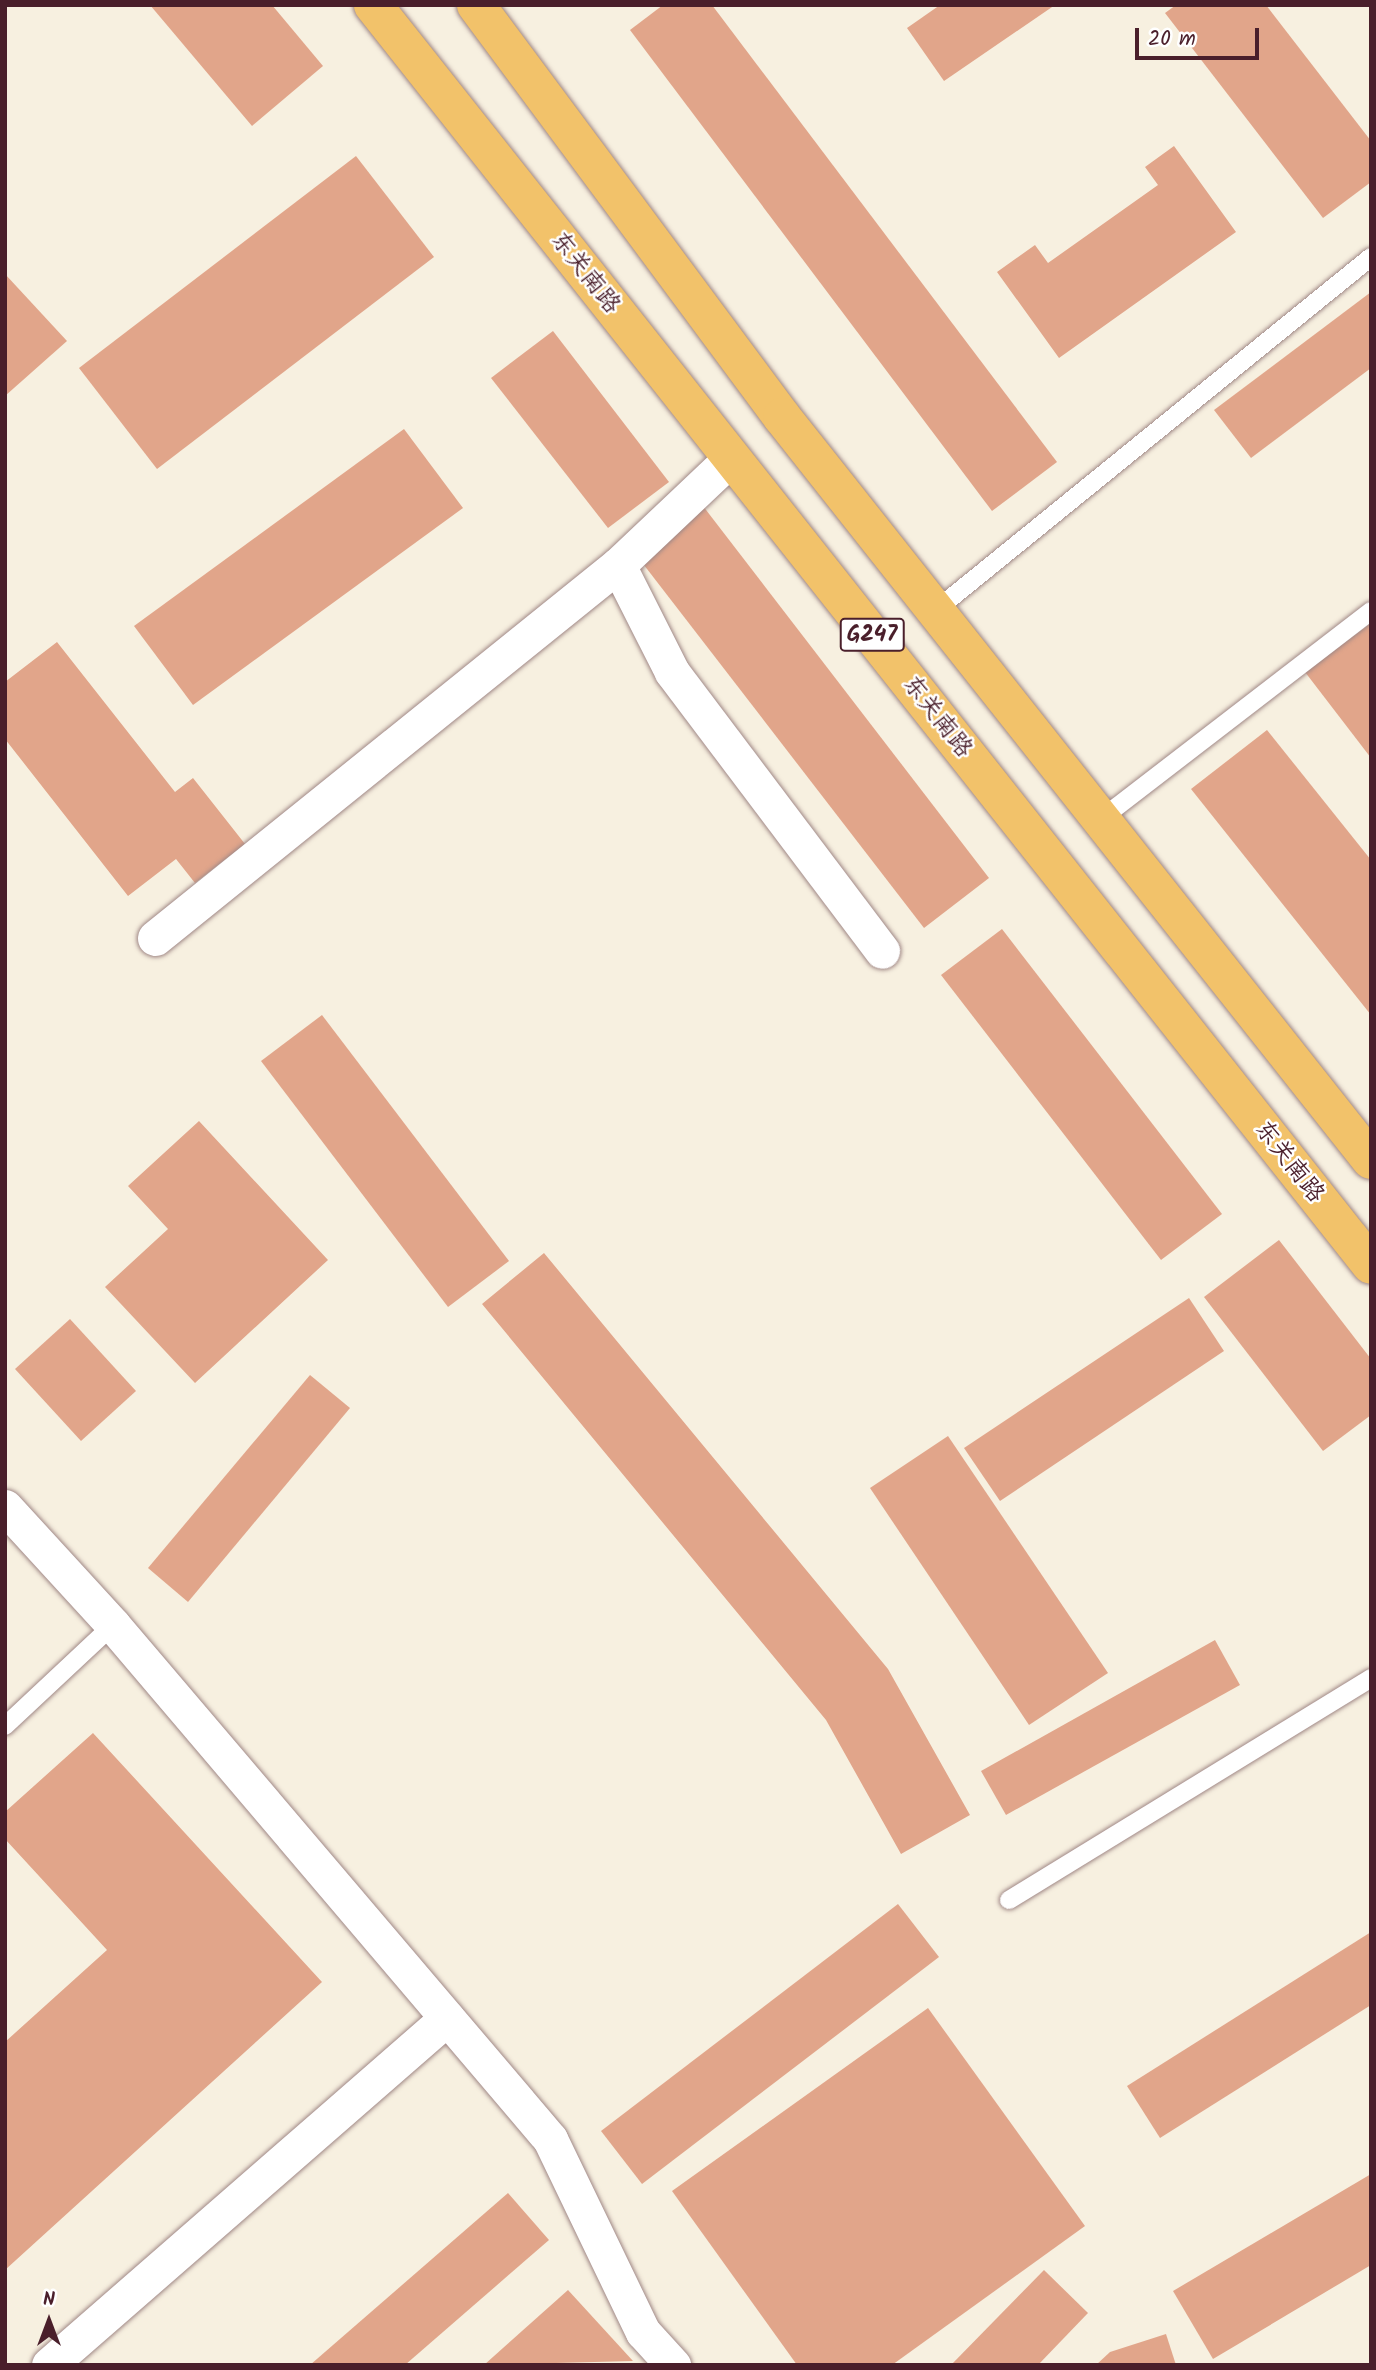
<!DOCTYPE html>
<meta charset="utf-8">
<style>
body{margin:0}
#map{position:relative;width:1376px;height:2370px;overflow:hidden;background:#f7f0e0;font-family:Kalam,"LXGW WenKai TC",sans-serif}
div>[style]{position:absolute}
.building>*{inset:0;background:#e1a58a}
.roads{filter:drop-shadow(0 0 2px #a08886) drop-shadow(0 0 2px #a08886)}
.service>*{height:18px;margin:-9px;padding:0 9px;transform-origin:9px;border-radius:9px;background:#fff}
.minor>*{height:35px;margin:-17.5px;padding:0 17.5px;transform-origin:17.5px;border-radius:17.5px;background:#fff}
.primary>*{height:38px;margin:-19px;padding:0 19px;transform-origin:19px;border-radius:19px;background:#f2c26a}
span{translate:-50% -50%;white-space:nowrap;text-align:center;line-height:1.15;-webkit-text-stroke:5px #fff;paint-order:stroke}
.shield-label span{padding:2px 5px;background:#fff;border:2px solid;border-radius:5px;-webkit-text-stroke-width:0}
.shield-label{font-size:23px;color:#4a1f2b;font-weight:700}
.street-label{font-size:24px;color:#4a1f2b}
.frame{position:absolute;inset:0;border:7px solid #4a1f2b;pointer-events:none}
.north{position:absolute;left:14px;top:2286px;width:70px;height:70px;-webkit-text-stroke:5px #fff;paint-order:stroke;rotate:0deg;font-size:19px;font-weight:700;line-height:28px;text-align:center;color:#4a1f2b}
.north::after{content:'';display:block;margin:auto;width:24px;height:32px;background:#4a1f2b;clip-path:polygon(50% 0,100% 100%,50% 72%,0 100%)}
.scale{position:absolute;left:1135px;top:28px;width:124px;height:32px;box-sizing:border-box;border:4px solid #4a1f2b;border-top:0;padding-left:9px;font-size:21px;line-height:24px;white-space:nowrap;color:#4a1f2b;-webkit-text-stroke:5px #fff;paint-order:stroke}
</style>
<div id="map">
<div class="building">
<i style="clip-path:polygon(150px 5px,272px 5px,323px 66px,252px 126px)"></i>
<i style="clip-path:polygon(663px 5px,712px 5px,1057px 462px,992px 511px,630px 30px)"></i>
<i style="clip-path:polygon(940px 5px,1055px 5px,944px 81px,907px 28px)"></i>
<i style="clip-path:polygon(1176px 5px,1266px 5px,1371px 141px,1371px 182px,1323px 218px,1165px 13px)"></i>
<i style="clip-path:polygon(1174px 146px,1236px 232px,1059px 358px,997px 272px,1035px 245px,1048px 263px,1158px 185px,1145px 167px)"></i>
<i style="clip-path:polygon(356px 156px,434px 257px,157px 469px,79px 368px)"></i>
<i style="clip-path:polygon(5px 274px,67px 341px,5px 396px)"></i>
<i style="clip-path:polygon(1371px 292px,1371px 368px,1251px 458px,1214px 410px)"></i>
<i style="clip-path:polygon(553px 331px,669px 482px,608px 528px,491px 378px)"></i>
<i style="clip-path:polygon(404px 429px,463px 508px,193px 705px,134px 626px)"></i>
<i style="clip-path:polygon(703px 506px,989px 878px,924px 928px,637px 556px)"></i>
<i style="clip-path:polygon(1371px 623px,1371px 758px,1305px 672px)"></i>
<i style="clip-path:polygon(57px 642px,175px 792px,193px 778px,245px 844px,195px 883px,176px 859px,128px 896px,5px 739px,5px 682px)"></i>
<i style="clip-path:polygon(1267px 730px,1371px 860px,1371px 1015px,1191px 789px)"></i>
<i style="clip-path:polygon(1002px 929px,1222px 1214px,1161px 1260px,941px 975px)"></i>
<i style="clip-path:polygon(322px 1015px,509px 1261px,448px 1307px,261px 1061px)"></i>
<i style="clip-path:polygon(199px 1121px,328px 1260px,195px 1383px,105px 1287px,168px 1229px,128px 1186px)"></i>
<i style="clip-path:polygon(1279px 1240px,1371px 1359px,1371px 1415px,1323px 1451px,1204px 1297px)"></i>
<i style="clip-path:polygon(544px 1253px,888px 1669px,970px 1815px,901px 1854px,826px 1720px,482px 1304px)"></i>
<i style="clip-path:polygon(1189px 1298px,1224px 1351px,1000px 1501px,964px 1448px)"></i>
<i style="clip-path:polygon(70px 1319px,136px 1391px,81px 1441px,15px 1369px)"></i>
<i style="clip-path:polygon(310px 1375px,350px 1408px,188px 1602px,148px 1568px)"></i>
<i style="clip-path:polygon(948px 1436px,1108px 1673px,1029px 1725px,870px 1488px)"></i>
<i style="clip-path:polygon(1215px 1640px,1240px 1685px,1006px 1815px,981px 1771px)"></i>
<i style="clip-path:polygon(93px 1733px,322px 1982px,5px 2270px,5px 2042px,107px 1950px,5px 1839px,5px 1812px)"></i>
<i style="clip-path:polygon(898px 1904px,939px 1957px,642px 2184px,601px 2131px)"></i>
<i style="clip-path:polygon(1371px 1932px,1371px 2005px,1160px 2138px,1127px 2086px)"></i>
<i style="clip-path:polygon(928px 2008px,1085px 2226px,892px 2365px,797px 2365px,672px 2191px)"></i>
<i style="clip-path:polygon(1371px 2174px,1371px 2265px,1213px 2359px,1173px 2291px)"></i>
<i style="clip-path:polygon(508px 2193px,549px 2240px,405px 2365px,310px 2365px)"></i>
<i style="clip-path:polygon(1044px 2270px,1088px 2313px,1038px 2365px,951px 2365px)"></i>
<i style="clip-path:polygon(568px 2290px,633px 2361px,484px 2365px)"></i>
<i style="clip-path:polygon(1166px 2334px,1176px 2365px,1096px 2365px,1110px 2352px)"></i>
</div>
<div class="roads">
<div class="service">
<i style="left:936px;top:610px;width:560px;rotate:-39.06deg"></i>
<i style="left:1101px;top:819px;width:341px;rotate:-37.6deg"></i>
<i style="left:5px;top:1726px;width:148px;rotate:-43.1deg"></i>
<i style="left:1009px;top:1900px;width:425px;rotate:-31.5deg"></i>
</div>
<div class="minor">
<i style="left:618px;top:565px;width:120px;rotate:63.2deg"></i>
<i style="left:672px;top:672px;width:349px;rotate:53deg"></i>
<i style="left:155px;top:938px;width:595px;rotate:-38.86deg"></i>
<i style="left:618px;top:565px;width:156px;rotate:-43.4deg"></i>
<i style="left:5px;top:1507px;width:160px;rotate:47.5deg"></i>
<i style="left:113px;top:1625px;width:675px;rotate:49.63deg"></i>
<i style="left:550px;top:2139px;width:214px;rotate:64.3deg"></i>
<i style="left:643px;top:2332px;width:45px;rotate:47.7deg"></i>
<i style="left:49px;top:2365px;width:528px;rotate:-41.08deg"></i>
</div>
<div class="primary">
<i style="left:373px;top:5px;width:1607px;rotate:51.62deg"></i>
<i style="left:476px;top:5px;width:513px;rotate:53.4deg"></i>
<i style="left:782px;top:417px;width:948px;rotate:51.6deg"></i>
</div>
</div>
<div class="shield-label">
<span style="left:872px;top:635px">G247</span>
</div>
<div class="street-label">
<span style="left:585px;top:273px;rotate:52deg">东关南路</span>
<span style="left:937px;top:717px;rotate:52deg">东关南路</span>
<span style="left:1289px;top:1162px;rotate:52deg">东关南路</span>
</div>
<div class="frame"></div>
<div class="north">N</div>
<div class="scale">20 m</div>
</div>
